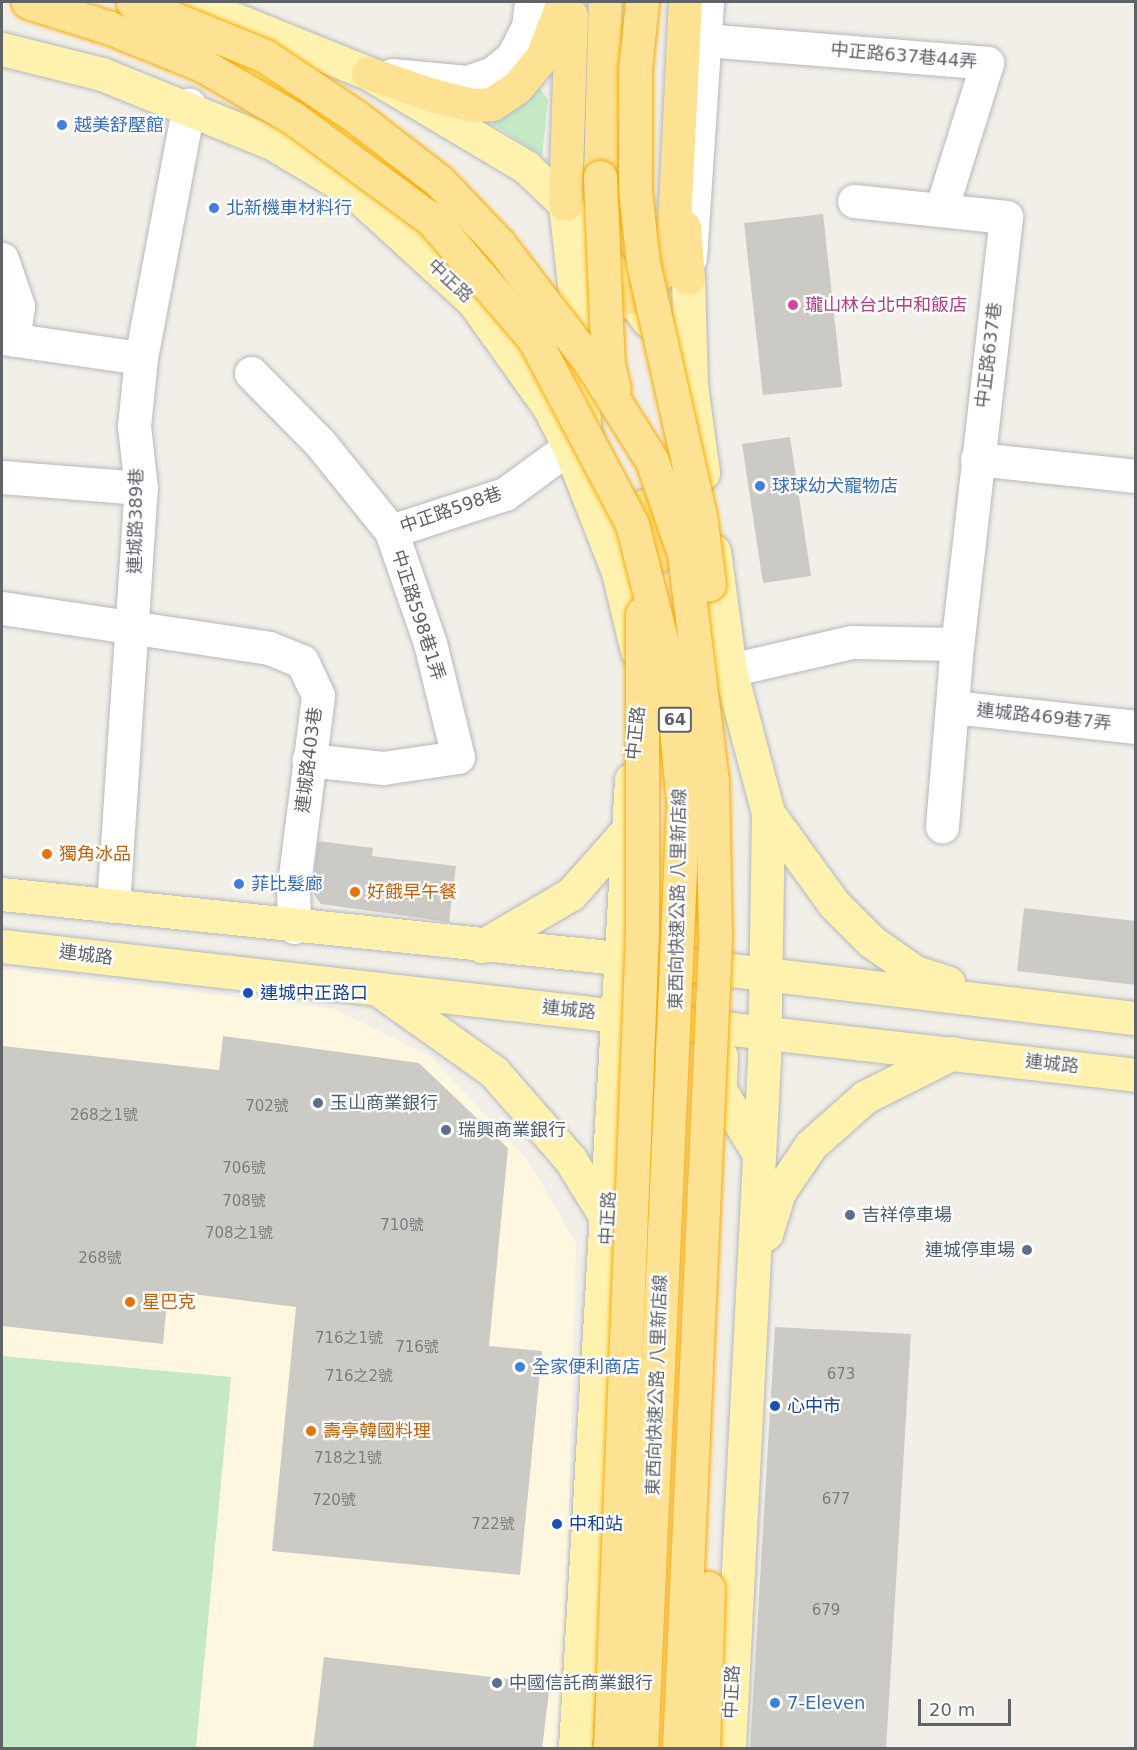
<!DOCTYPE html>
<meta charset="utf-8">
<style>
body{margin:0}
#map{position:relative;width:1137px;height:1750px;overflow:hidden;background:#f1efe8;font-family:"DejaVu Sans","Noto Sans TC",sans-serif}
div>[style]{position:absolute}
.commercial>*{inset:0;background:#fef7e0}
.green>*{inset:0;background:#c5e8c5}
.building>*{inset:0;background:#cccac5}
.roads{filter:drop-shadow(0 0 2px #b5b8bc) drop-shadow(0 0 2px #b5b8bc)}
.minor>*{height:33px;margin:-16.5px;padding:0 16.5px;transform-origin:16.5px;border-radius:16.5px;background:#fff}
.major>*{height:33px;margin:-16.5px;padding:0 16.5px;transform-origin:16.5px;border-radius:16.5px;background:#fff2af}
.highway>*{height:33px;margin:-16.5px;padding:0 16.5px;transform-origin:16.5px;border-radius:16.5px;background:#fde293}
.bridges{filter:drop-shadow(0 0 2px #f9ab00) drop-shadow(0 0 2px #f9ab00)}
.highway-bridge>*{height:33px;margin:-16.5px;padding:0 16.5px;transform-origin:16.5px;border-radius:16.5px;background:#fde293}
.dots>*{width:16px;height:16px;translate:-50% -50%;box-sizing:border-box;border:3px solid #fff;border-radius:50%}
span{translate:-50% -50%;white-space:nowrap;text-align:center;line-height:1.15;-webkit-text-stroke:4.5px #fff;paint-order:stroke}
.number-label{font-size:15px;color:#7a7d7f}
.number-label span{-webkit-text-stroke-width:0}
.shield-label span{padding:2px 4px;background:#fff;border:2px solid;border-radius:4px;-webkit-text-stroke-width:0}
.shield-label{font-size:16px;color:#5f6368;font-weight:700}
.street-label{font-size:18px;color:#5f6368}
.shop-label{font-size:18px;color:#366cbe}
.left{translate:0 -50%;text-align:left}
.hotel-label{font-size:18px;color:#b23c85}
.food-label{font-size:18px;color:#c56008}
.transit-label{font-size:18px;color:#164399}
.service-label{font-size:18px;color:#4e5e75}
.right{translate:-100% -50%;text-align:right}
.frame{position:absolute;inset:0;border:3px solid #5f6368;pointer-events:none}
.scale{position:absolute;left:918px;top:1699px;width:93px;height:27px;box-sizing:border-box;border:3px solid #5f6368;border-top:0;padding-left:8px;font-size:18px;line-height:21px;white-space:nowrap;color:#5f6368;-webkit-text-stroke:4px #fff;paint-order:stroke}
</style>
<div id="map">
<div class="commercial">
<i style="clip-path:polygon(2px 969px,334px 1009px,430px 1056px,528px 1160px,576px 1243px,562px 1748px,2px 1748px)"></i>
</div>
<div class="green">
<i style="clip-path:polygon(539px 87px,548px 100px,542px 156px,493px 124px,496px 118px)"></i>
<i style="clip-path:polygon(2px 1356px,231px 1377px,196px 1748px,2px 1748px)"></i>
</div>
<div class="building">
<i style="clip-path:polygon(823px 214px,842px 387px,763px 395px,744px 223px)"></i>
<i style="clip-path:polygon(790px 437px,811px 576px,763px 583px,742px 444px)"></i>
<i style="clip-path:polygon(318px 841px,373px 848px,372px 856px,456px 866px,449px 922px,321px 904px,312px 892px)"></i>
<i style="clip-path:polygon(1024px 908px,1136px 921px,1136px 985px,1017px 971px)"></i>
<i style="clip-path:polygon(223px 1036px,419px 1063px,508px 1148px,489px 1346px,542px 1351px,520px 1575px,272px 1551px,296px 1307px,168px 1291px,163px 1344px,2px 1326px,2px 1046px,219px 1070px)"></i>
<i style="clip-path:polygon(775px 1327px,911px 1334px,886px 1749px,750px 1749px)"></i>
<i style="clip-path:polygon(324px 1657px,550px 1684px,542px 1749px,313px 1749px)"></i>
</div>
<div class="roads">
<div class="minor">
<i style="left:704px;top:40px;width:284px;rotate:4.6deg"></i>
<i style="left:987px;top:63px;width:154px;rotate:107.4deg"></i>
<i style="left:392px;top:75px;width:75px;rotate:5.3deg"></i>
<i style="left:467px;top:82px;width:28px;rotate:-19deg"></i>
<i style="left:493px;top:73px;width:26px;rotate:-40deg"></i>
<i style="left:513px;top:56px;width:33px;rotate:-63deg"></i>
<i style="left:528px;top:27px;width:25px;rotate:-83deg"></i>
<i style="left:854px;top:201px;width:153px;rotate:6deg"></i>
<i style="left:1006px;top:217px;width:430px;rotate:96.5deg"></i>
<i style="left:957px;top:644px;width:183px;rotate:94.7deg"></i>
<i style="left:690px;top:258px;width:257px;rotate:-86.2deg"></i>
<i style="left:2px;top:259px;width:50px;rotate:71.2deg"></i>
<i style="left:18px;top:306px;width:34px;rotate:98deg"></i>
<i style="left:2px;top:338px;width:140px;rotate:8.2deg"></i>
<i style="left:251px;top:373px;width:98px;rotate:45.4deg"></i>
<i style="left:320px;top:443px;width:113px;rotate:51.1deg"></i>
<i style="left:391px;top:531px;width:119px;rotate:70.8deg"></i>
<i style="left:430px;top:643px;width:117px;rotate:76.2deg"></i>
<i style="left:458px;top:757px;width:76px;rotate:171.7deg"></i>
<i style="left:383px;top:768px;width:75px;rotate:-173.9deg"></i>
<i style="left:977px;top:459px;width:160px;rotate:6.1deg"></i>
<i style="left:2px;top:477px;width:139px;rotate:4.5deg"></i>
<i style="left:391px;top:531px;width:120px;rotate:-18deg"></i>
<i style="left:505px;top:494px;width:79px;rotate:-36.3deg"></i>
<i style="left:2px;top:608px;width:270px;rotate:8.5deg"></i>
<i style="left:269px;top:648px;width:35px;rotate:22deg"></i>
<i style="left:302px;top:661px;width:38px;rotate:65deg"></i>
<i style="left:318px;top:696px;width:197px;rotate:97.3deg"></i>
<i style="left:293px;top:891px;width:36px;rotate:88deg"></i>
<i style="left:730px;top:670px;width:124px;rotate:-13deg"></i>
<i style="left:851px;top:642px;width:106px;rotate:1.1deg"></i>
<i style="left:952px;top:707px;width:185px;rotate:6.2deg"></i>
<i style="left:113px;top:906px;width:419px;rotate:-86.2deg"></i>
<i style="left:141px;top:488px;width:62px;rotate:-96.4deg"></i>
<i style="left:134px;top:426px;width:68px;rotate:-84.1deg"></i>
<i style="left:141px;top:358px;width:258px;rotate:-79.3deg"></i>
</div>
<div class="major">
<i style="left:192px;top:2px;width:190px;rotate:22deg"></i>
<i style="left:368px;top:73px;width:184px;rotate:30.7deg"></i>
<i style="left:526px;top:167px;width:54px;rotate:43.5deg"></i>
<i style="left:565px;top:204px;width:143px;rotate:54.6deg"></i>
<i style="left:2px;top:49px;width:103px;rotate:14deg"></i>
<i style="left:102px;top:74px;width:183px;rotate:22.1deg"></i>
<i style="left:272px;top:143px;width:96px;rotate:30.9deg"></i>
<i style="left:354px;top:192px;width:161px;rotate:42.5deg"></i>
<i style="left:473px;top:301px;width:133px;rotate:54.5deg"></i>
<i style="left:550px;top:409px;width:42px;rotate:63.4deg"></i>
<i style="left:569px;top:447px;width:134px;rotate:68.6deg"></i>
<i style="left:618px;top:572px;width:81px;rotate:76.5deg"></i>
<i style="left:214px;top:59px;width:66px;rotate:23.1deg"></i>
<i style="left:275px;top:85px;width:96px;rotate:34.4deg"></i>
<i style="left:354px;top:139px;width:96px;rotate:41.2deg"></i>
<i style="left:565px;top:205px;width:115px;rotate:83.5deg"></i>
<i style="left:578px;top:319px;width:122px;rotate:86.7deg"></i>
<i style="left:688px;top:278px;width:107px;rotate:88.4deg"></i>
<i style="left:691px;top:385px;width:89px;rotate:82.2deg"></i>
<i style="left:534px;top:314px;width:44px;rotate:6.5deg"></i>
<i style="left:578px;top:319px;width:56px;rotate:-22deg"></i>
<i style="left:714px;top:551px;width:120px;rotate:82.3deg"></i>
<i style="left:730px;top:670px;width:148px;rotate:75.1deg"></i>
<i style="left:768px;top:813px;width:246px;rotate:90.9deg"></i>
<i style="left:764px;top:1059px;width:690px;rotate:92.91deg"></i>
<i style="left:768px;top:813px;width:112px;rotate:54deg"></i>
<i style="left:834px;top:904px;width:52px;rotate:45deg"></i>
<i style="left:871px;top:941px;width:54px;rotate:35.2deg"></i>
<i style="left:915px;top:972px;width:35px;rotate:18deg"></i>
<i style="left:2px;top:894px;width:725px;rotate:5.94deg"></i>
<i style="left:723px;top:969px;width:416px;rotate:6.8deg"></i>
<i style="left:2px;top:946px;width:1141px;rotate:6.49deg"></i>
<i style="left:482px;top:946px;width:103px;rotate:-30.3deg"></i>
<i style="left:571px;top:894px;width:80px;rotate:-48.5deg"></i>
<i style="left:382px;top:992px;width:138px;rotate:35.5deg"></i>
<i style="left:494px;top:1072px;width:116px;rotate:48.9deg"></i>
<i style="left:570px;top:1159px;width:70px;rotate:58.3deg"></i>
<i style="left:721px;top:1056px;width:34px;rotate:92deg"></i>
<i style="left:720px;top:1090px;width:75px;rotate:58.6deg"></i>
<i style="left:766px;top:1234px;width:44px;rotate:-72.8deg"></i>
<i style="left:779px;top:1192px;width:57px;rotate:-55.8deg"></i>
<i style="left:811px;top:1145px;width:72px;rotate:-41.6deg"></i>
<i style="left:865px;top:1097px;width:98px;rotate:-26.6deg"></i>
<i style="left:575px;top:1748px;width:970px;rotate:-86.69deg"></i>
</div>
<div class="highway">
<i style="left:368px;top:73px;width:68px;rotate:19deg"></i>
<i style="left:432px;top:95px;width:42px;rotate:13.7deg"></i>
<i style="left:473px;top:105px;width:19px;rotate:-3deg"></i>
<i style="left:492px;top:104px;width:30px;rotate:-34deg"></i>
<i style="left:517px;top:87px;width:39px;rotate:-50deg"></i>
<i style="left:542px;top:57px;width:59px;rotate:-69.1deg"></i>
<i style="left:600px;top:177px;width:175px;rotate:-88.4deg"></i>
<i style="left:565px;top:204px;width:189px;rotate:-88.2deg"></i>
<i style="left:684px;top:227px;width:51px;rotate:85.5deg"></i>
<i style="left:632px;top:297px;width:39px;rotate:-40deg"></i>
<i style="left:662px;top:272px;width:29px;rotate:-68deg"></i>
<i style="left:673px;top:245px;width:243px;rotate:-87.2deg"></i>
<i style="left:643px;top:506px;width:52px;rotate:75.4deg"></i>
<i style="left:696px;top:838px;width:64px;rotate:90deg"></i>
</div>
</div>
<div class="bridges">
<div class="highway-bridge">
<i style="left:28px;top:2px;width:86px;rotate:17.6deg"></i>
<i style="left:110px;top:28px;width:99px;rotate:21.9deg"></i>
<i style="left:202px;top:65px;width:105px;rotate:30.2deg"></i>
<i style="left:293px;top:118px;width:172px;rotate:36.3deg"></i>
<i style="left:432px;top:220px;width:157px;rotate:49.4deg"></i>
<i style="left:534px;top:339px;width:209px;rotate:62.1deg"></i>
<i style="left:632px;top:524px;width:159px;rotate:75.8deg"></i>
<i style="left:671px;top:678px;width:126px;rotate:84.5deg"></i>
<i style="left:683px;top:803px;width:946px;rotate:92.54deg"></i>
<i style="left:133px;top:2px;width:143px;rotate:22.2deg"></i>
<i style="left:265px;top:56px;width:108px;rotate:33.7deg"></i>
<i style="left:355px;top:116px;width:106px;rotate:37.7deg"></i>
<i style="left:439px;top:181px;width:87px;rotate:46.4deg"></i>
<i style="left:499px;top:244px;width:149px;rotate:52.4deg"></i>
<i style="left:590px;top:362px;width:117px;rotate:57.9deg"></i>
<i style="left:652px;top:461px;width:98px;rotate:71deg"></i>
<i style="left:684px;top:554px;width:229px;rotate:83deg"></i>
<i style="left:712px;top:781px;width:160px;rotate:88.9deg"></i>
<i style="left:715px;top:941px;width:808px;rotate:92.55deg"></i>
<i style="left:642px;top:2px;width:68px;rotate:95.9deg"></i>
<i style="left:635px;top:70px;width:121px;rotate:90deg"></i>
<i style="left:635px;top:191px;width:72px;rotate:83.7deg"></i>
<i style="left:643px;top:263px;width:258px;rotate:77.3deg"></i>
<i style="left:700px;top:515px;width:70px;rotate:82.6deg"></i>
<i style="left:600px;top:177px;width:187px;rotate:87.6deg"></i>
<i style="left:608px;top:364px;width:26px;rotate:77deg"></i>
<i style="left:610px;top:1748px;width:814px;rotate:-87.75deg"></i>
<i style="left:642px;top:935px;width:321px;rotate:-90deg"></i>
<i style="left:703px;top:1748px;width:160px;rotate:-88.2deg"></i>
</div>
</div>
<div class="dots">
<i style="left:62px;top:125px;background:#3f7fe0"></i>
<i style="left:214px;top:208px;background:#3f7fe0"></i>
<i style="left:793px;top:305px;background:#d1479c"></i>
<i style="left:760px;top:486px;background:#3f7fe0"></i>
<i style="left:47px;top:854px;background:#e8710a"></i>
<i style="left:239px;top:884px;background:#3f7fe0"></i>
<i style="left:355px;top:892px;background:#e8710a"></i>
<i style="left:248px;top:993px;background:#1a4fb4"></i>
<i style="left:318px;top:1103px;background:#5c6f8a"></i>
<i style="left:446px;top:1130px;background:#5c6f8a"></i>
<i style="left:850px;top:1215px;background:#5c6f8a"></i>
<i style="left:1027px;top:1250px;background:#5c6f8a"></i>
<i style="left:130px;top:1302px;background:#e8710a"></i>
<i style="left:520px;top:1367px;background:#3f7fe0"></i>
<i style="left:775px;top:1406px;background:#1a4fb4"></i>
<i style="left:311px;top:1431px;background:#e8710a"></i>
<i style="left:557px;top:1524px;background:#1a4fb4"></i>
<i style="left:497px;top:1683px;background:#5c6f8a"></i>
<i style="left:775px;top:1703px;background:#3f7fe0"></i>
</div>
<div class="number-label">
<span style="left:267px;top:1107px">702號</span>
<span style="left:104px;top:1116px">268之1號</span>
<span style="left:244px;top:1169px">706號</span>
<span style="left:244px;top:1202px">708號</span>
<span style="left:402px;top:1226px">710號</span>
<span style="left:239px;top:1234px">708之1號</span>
<span style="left:100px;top:1259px">268號</span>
<span style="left:349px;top:1339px">716之1號</span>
<span style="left:417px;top:1348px">716號</span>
<span style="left:841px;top:1375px">673</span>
<span style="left:359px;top:1377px">716之2號</span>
<span style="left:348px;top:1459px">718之1號</span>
<span style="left:836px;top:1500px">677</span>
<span style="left:334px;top:1501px">720號</span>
<span style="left:493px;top:1525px">722號</span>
<span style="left:826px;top:1611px">679</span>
</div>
<div class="shield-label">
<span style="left:675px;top:720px">64</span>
</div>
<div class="street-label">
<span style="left:904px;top:56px;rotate:5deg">中正路637巷44弄</span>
<span style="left:450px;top:281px;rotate:43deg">中正路</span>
<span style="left:989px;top:355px;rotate:-83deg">中正路637巷</span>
<span style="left:451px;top:510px;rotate:-19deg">中正路598巷</span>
<span style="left:136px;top:521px;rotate:-89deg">連城路389巷</span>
<span style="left:418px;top:615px;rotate:72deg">中正路598巷1弄</span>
<span style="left:1044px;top:717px;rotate:6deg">連城路469巷7弄</span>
<span style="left:636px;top:733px;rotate:-84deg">中正路</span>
<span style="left:309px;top:760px;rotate:-83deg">連城路403巷</span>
<span style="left:678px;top:899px;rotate:-89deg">東西向快速公路 八里新店線</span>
<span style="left:86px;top:955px;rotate:7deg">連城路</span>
<span style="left:569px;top:1010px;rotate:6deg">連城路</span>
<span style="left:1052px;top:1064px;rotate:6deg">連城路</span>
<span style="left:608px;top:1218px;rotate:-87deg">中正路</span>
<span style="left:657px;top:1385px;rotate:-88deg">東西向快速公路 八里新店線</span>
<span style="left:732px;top:1692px;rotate:-87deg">中正路</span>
</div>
<div class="shop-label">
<span class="left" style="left:74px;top:125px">越美舒壓館</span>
<span class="left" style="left:226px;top:208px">北新機車材料行</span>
<span class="left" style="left:772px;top:486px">球球幼犬寵物店</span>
<span class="left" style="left:251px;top:884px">菲比髮廊</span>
<span class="left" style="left:532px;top:1367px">全家便利商店</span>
<span class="left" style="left:787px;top:1703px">7-Eleven</span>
</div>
<div class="hotel-label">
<span class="left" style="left:805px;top:305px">瓏山林台北中和飯店</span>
</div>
<div class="food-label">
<span class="left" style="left:59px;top:854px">獨角冰品</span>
<span class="left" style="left:367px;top:892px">好餓早午餐</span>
<span class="left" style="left:142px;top:1302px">星巴克</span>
<span class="left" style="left:323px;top:1431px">壽亭韓國料理</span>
</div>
<div class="transit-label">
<span class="left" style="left:260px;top:993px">連城中正路口</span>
<span class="left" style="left:787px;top:1406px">心中市</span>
<span class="left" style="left:569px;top:1524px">中和站</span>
</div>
<div class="service-label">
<span class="left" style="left:330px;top:1103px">玉山商業銀行</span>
<span class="left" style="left:458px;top:1130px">瑞興商業銀行</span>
<span class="left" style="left:862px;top:1215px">吉祥停車場</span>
<span class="right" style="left:1015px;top:1250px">連城停車場</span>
<span class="left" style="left:509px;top:1683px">中國信託商業銀行</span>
</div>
<div class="frame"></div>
<div class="scale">20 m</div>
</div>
